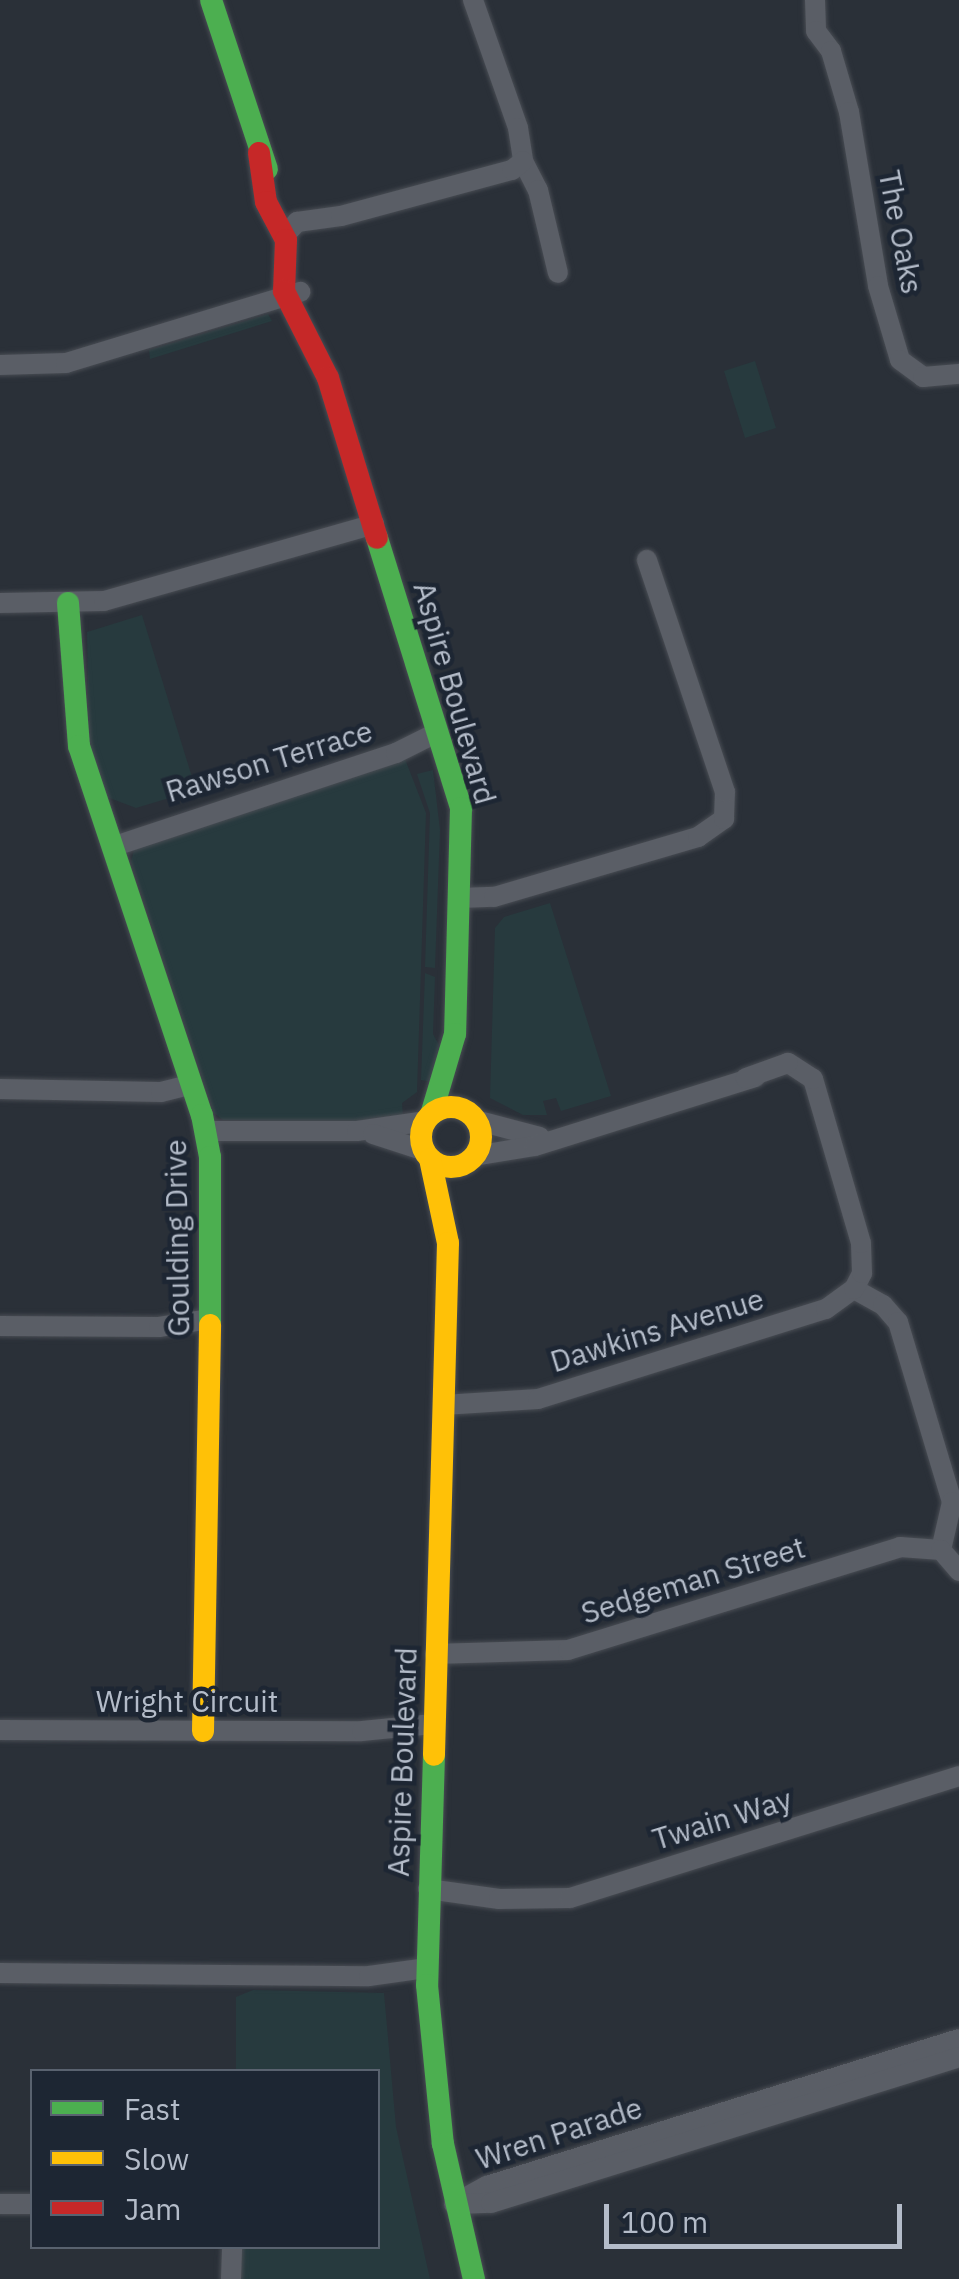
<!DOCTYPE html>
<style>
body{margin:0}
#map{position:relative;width:959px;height:2279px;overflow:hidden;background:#2a3038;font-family:"IBM Plex Sans",sans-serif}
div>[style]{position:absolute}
.green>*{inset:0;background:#273a3e}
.roads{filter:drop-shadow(0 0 2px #484c53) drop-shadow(0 0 2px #484c53)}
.street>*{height:20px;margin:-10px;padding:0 10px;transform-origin:10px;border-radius:10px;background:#5a5e66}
.fast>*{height:22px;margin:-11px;padding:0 11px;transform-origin:11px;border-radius:11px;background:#4caf50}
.slow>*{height:22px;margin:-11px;padding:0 11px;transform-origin:11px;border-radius:11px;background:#ffc107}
.slow>.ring{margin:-11px;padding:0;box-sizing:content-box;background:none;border:22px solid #ffc107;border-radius:50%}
.jam>*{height:22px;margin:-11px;padding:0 11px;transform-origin:11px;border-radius:11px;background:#c62828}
span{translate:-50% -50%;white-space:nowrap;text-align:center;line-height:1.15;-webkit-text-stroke:9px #1d2633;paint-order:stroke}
.street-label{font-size:30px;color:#b4bcc9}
.legend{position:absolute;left:30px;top:2069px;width:350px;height:180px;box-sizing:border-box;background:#1d2633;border:2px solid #59626f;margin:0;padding:12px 18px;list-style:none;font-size:30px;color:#b4bcc9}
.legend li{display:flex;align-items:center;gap:20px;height:50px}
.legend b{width:50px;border:2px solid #59626f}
.scale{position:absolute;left:604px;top:2204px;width:298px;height:45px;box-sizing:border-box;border:5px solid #b4bcc9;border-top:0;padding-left:12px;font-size:30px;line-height:35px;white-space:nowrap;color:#b4bcc9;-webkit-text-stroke:8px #1d2633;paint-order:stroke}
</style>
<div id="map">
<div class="green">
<i style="clip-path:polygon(268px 314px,272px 321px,150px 359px,149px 350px)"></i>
<i style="clip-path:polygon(755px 361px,776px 428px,745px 438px,724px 371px)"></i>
<i style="clip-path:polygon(142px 615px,196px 790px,136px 808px,107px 797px,89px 742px,87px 632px)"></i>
<i style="clip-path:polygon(405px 759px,426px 813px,417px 1092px,402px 1103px,403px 1116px,378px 1123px,223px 1120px,214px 1113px,131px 862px,134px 850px)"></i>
<i style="clip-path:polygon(433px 770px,440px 830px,435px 968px,425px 967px,430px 813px,417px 774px)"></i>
<i style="clip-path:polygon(550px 903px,611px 1096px,561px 1111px,556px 1098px,543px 1101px,547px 1115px,523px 1115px,490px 1098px,495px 928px,504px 917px)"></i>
<i style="clip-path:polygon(425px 973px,435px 977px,433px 1034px,439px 1045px,432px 1082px,421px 1080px)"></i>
<i style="clip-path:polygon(253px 1990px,384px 1993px,396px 2127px,430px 2279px,240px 2279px,240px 2247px,378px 2246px,378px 2072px,236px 2071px,236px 1997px)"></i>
</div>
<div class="roads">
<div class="street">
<i style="left:473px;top:0;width:136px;rotate:70.6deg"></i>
<i style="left:518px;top:128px;width:33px;rotate:81deg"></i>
<i style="left:523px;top:161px;width:33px;rotate:63deg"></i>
<i style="left:538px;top:190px;width:85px;rotate:76.5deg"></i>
<i style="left:815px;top:0;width:31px;rotate:88deg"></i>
<i style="left:816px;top:31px;width:25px;rotate:53deg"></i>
<i style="left:831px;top:51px;width:64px;rotate:73.6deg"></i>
<i style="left:849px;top:112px;width:176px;rotate:80.5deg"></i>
<i style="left:878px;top:286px;width:77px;rotate:73.4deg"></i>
<i style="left:900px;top:360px;width:29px;rotate:36deg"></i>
<i style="left:923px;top:377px;width:36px;rotate:-5deg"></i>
<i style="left:285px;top:235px;width:18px;rotate:-47deg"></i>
<i style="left:297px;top:222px;width:44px;rotate:-7.8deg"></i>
<i style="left:341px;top:216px;width:177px;rotate:-15.1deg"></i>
<i style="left:512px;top:170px;width:14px;rotate:-39deg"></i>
<i style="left:0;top:365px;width:66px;rotate:-1.7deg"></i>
<i style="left:66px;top:363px;width:245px;rotate:-16.9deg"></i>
<i style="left:0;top:603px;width:104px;rotate:-1.1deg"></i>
<i style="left:104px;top:601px;width:281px;rotate:-15.9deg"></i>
<i style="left:112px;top:847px;width:299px;rotate:-18.3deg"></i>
<i style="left:396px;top:753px;width:47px;rotate:-26.6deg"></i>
<i style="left:460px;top:898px;width:34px;rotate:-2deg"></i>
<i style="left:494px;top:897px;width:213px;rotate:-16.4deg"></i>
<i style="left:698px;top:837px;width:32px;rotate:-35deg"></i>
<i style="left:724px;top:819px;width:27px;rotate:-88deg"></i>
<i style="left:725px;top:792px;width:245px;rotate:-108.6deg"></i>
<i style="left:0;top:1089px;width:161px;rotate:1.1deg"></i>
<i style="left:161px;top:1092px;width:32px;rotate:-14deg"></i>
<i style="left:475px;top:1120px;width:67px;rotate:14.7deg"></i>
<i style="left:206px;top:1131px;width:151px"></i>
<i style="left:357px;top:1131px;width:70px;rotate:-8.2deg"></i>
<i style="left:373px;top:1134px;width:55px;rotate:18.1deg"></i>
<i style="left:474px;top:1156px;width:62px;rotate:-9.3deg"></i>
<i style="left:535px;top:1146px;width:231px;rotate:-17.4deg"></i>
<i style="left:854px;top:1289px;width:33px;rotate:29deg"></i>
<i style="left:883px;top:1305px;width:23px;rotate:49deg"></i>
<i style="left:898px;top:1322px;width:188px;rotate:73.3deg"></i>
<i style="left:952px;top:1502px;width:49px;rotate:102.9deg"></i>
<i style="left:0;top:1326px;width:159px;rotate:0.4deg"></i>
<i style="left:159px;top:1327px;width:52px;rotate:-8.9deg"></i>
<i style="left:443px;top:1405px;width:95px;rotate:-3.6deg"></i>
<i style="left:538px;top:1399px;width:302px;rotate:-17.4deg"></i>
<i style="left:826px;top:1309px;width:34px;rotate:-36deg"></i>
<i style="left:854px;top:1289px;width:18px;rotate:-63deg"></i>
<i style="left:862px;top:1273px;width:30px;rotate:-92deg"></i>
<i style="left:861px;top:1243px;width:171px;rotate:-106.3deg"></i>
<i style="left:813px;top:1079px;width:30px;rotate:-147deg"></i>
<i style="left:788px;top:1063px;width:45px;rotate:160.3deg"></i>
<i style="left:435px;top:1654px;width:133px;rotate:-1.7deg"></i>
<i style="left:568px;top:1650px;width:348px;rotate:-17.2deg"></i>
<i style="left:900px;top:1547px;width:41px;rotate:4.2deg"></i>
<i style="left:941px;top:1550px;width:28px;rotate:49deg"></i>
<i style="left:0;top:1730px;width:362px;rotate:0.2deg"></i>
<i style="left:362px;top:1731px;width:71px;rotate:-5.6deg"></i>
<i style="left:428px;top:1889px;width:72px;rotate:8deg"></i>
<i style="left:499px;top:1899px;width:71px;rotate:-0.8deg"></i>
<i style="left:570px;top:1898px;width:408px;rotate:-17.4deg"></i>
<i style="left:0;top:1973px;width:369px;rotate:0.5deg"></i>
<i style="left:369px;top:1976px;width:59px;rotate:-7.9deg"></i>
<i style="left:0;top:2204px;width:32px"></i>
<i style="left:454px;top:2204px;width:38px;rotate:-29deg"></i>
<i style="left:487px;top:2186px;width:494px;rotate:-17.3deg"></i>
<i style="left:458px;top:2204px;width:33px;rotate:-2deg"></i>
<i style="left:491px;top:2203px;width:490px;rotate:-17.3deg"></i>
<i style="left:231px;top:2279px;width:33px;rotate:-88deg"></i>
</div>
<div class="fast">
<i style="left:211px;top:0;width:178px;rotate:71.7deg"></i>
<i style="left:377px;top:538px;width:283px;rotate:72.7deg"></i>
<i style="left:461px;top:808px;width:226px;rotate:91.5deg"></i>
<i style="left:455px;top:1034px;width:84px;rotate:106.5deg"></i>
<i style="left:68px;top:603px;width:143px;rotate:85.6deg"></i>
<i style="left:79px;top:746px;width:389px;rotate:71.6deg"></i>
<i style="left:202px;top:1115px;width:43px;rotate:79.2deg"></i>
<i style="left:210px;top:1157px;width:168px;rotate:90deg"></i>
<i style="left:434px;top:1755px;width:230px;rotate:91.7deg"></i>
<i style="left:427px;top:1985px;width:160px;rotate:84.3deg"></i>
<i style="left:443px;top:2144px;width:139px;rotate:77.1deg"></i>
</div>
<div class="slow">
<i class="ring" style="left:421px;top:1107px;width:38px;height:38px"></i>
<i style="left:430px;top:1159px;width:86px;rotate:77.9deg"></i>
<i style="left:448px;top:1243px;width:512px;rotate:91.57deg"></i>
<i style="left:203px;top:1731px;width:406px;rotate:-89deg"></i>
</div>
<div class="jam">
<i style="left:259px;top:153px;width:49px;rotate:81.9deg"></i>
<i style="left:266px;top:202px;width:43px;rotate:62.2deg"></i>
<i style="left:286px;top:240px;width:51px;rotate:92.2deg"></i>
<i style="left:284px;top:291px;width:97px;rotate:63.2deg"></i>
<i style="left:328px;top:378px;width:167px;rotate:73deg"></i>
</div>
</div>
<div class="street-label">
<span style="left:901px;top:232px;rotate:79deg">The Oaks</span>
<span style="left:455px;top:693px;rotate:74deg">Aspire Boulevard</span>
<span style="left:269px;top:761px;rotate:-17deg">Rawson Terrace</span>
<span style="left:177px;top:1238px;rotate:-91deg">Goulding Drive</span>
<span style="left:657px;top:1330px;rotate:-17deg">Dawkins Avenue</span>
<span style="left:693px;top:1580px;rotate:-17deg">Sedgeman Street</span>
<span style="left:187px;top:1701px">Wright Circuit</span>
<span style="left:402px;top:1762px;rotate:-88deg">Aspire Boulevard</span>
<span style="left:722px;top:1819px;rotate:-17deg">Twain Way</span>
<span style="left:559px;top:2133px;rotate:-18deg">Wren Parade</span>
</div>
<ul class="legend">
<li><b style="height:12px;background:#4caf50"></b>Fast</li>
<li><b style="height:12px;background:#ffc107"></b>Slow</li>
<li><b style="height:12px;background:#c62828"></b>Jam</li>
</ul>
<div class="scale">100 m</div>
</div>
